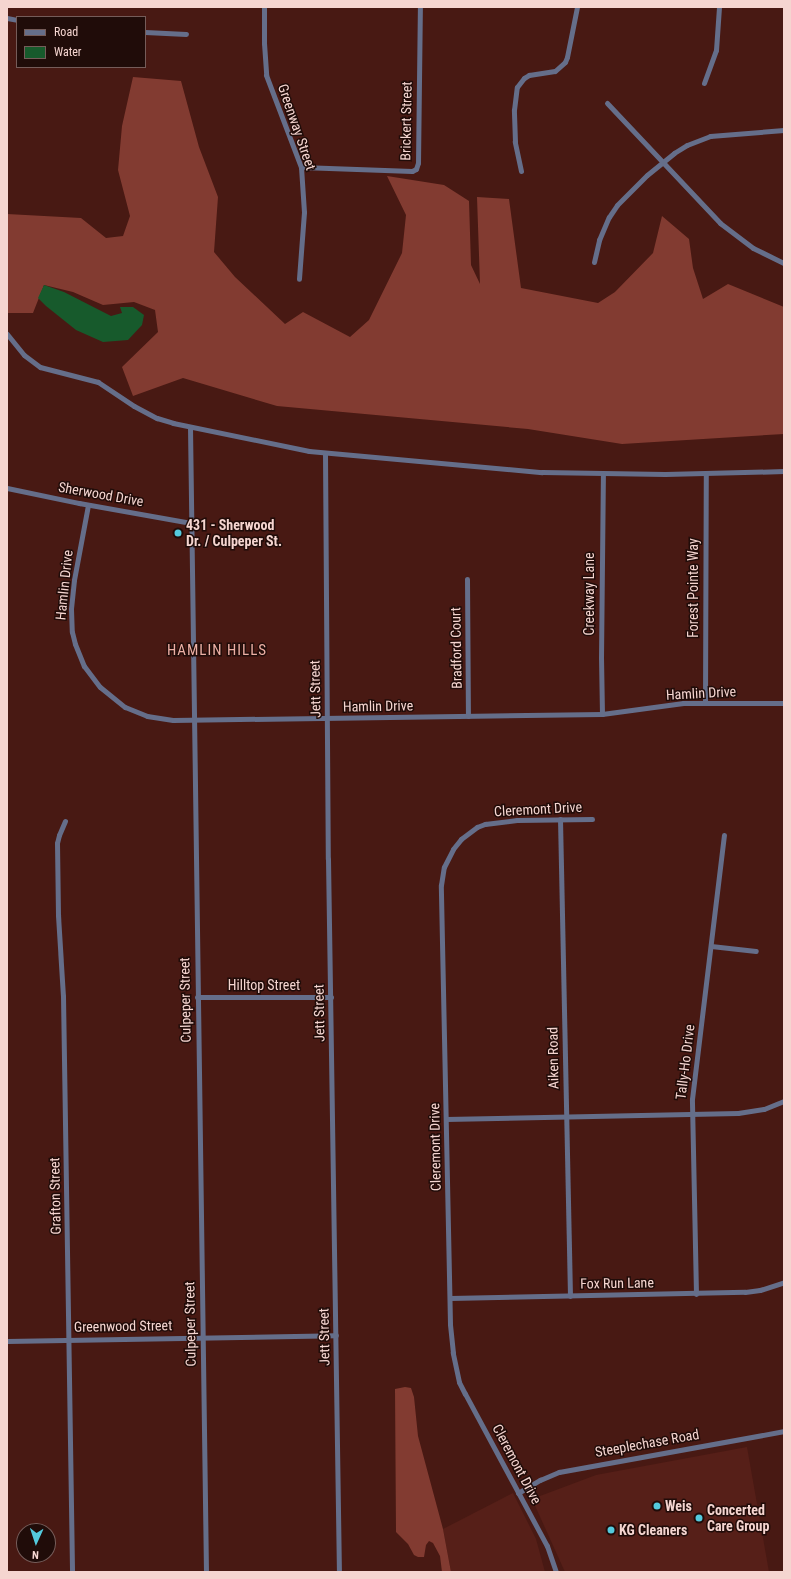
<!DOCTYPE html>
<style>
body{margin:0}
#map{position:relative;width:791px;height:1579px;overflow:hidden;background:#481913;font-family:"Roboto Condensed",sans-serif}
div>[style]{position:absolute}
.built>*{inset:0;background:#561f18}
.forest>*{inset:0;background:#823b31}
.water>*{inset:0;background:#175a2c}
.street>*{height:5px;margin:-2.5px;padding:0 2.5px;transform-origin:2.5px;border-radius:2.5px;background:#656e8a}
.dots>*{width:11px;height:11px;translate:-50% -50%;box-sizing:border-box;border:2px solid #200c09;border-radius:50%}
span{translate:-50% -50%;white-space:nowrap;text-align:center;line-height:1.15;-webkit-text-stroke:3px #200c09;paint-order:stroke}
.street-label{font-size:14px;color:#f5d5d0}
.poi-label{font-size:14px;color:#f5d5d0;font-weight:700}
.left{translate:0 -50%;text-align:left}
.neighbourhood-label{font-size:15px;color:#edb0a5;letter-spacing:1px}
.frame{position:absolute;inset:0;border:8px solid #f5d5d0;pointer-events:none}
.legend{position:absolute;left:16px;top:16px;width:130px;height:52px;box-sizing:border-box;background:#200c09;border:1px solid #755c59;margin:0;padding:5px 7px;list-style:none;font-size:12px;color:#f5d5d0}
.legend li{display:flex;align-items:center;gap:8px;height:20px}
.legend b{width:20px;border:1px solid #755c59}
.north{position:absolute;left:16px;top:1523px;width:40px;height:40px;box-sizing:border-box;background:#200c09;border:1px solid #755c59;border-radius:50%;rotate:183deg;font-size:11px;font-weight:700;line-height:16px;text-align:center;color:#f5d5d0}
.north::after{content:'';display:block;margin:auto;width:14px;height:18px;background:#54cadd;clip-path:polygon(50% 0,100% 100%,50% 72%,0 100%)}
</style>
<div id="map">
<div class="built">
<i style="clip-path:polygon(747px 1447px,769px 1572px,565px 1572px,532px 1499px,596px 1475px)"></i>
<i style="clip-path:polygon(513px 1493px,536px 1539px,545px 1572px,451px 1572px,443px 1529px)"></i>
</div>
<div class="forest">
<i style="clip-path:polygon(133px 77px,181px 81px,199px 147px,218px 197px,214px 252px,235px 277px,285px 324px,303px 312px,350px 337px,369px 320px,402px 253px,406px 215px,387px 176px,444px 185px,469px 201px,471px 265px,480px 284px,477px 197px,509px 199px,521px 288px,598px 303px,615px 292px,653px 253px,662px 216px,689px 239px,693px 268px,703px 299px,728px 284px,784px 307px,784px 434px,622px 444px,528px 429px,277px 406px,183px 378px,133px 396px,122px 367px,158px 332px,155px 310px,134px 302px,103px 305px,73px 292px,44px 285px,33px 313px,7px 313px,7px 214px,81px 218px,106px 238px,123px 236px,130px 216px,118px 170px,122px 126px)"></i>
<i style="clip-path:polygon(405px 1387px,411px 1388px,414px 1397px,418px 1436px,443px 1529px,451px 1572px,442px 1572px,440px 1556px,433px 1543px,429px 1541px,426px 1545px,424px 1557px,418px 1557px,414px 1555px,408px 1544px,396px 1532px,395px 1389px)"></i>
</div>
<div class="water">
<i style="clip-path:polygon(44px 285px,64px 292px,111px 316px,122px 313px,120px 307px,133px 307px,144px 315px,142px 325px,128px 340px,103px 342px,76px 330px,46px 306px,38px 298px)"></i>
</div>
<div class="street">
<i style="left:264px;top:7px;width:36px;rotate:90deg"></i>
<i style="left:264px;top:43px;width:32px;rotate:86deg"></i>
<i style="left:266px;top:75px;width:98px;rotate:69.2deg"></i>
<i style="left:301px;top:167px;width:45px;rotate:86.2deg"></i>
<i style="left:304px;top:212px;width:67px;rotate:94.3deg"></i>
<i style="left:7px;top:18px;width:10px;rotate:11deg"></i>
<i style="left:145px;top:32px;width:41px;rotate:2.8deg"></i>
<i style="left:704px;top:83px;width:35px;rotate:-70deg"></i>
<i style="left:716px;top:50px;width:43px;rotate:-86deg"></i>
<i style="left:607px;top:103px;width:165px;rotate:46.7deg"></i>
<i style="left:720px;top:223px;width:41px;rotate:37.1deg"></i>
<i style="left:753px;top:248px;width:34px;rotate:26deg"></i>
<i style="left:301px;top:167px;width:111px;rotate:2.1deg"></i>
<i style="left:412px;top:171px;width:4px;rotate:-27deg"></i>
<i style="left:416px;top:169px;width:6px;rotate:-72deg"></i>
<i style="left:418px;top:163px;width:156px;rotate:-89.3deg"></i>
<i style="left:521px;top:171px;width:30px;rotate:-102deg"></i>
<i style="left:515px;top:142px;width:32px;rotate:-92deg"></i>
<i style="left:514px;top:110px;width:23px;rotate:-83deg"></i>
<i style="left:517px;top:87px;width:11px;rotate:-52deg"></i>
<i style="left:524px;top:78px;width:6px;rotate:-31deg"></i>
<i style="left:529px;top:75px;width:26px;rotate:-9deg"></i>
<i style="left:555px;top:71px;width:13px;rotate:-42deg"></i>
<i style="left:565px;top:62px;width:5px;rotate:-68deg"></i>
<i style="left:567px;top:57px;width:51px;rotate:-78.7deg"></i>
<i style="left:594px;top:262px;width:23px;rotate:-77deg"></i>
<i style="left:599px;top:240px;width:25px;rotate:-67deg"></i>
<i style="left:609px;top:217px;width:14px;rotate:-56deg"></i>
<i style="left:617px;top:205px;width:42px;rotate:-45deg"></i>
<i style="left:647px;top:175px;width:35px;rotate:-39deg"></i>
<i style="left:674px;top:153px;width:15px;rotate:-32deg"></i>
<i style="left:687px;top:145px;width:25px;rotate:-21deg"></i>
<i style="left:710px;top:136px;width:74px;rotate:-4.6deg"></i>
<i style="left:7px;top:334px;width:27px;rotate:51deg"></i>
<i style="left:24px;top:355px;width:20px;rotate:37deg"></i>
<i style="left:40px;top:367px;width:60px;rotate:14.5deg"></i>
<i style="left:98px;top:382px;width:43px;rotate:33.7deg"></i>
<i style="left:134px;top:406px;width:26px;rotate:28deg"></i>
<i style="left:157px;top:418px;width:17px;rotate:17deg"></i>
<i style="left:173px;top:423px;width:139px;rotate:11.6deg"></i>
<i style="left:309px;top:451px;width:234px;rotate:5.2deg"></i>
<i style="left:542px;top:472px;width:123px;rotate:0.9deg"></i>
<i style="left:665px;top:474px;width:119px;rotate:-1.4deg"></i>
<i style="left:190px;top:427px;width:1145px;rotate:89.2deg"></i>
<i style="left:325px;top:454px;width:405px;rotate:89.6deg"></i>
<i style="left:328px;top:859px;width:713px;rotate:89.12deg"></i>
<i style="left:7px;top:488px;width:74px;rotate:11.8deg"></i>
<i style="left:79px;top:503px;width:114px;rotate:10.1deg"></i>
<i style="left:88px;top:505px;width:76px;rotate:100.6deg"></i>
<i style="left:74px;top:580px;width:29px;rotate:96deg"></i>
<i style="left:71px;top:609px;width:23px;rotate:88deg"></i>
<i style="left:72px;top:632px;width:12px;rotate:76deg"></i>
<i style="left:75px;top:644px;width:24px;rotate:68deg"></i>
<i style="left:84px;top:666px;width:26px;rotate:53deg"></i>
<i style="left:100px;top:687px;width:32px;rotate:39deg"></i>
<i style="left:125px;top:707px;width:24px;rotate:22deg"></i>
<i style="left:147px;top:716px;width:26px;rotate:9deg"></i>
<i style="left:173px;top:720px;width:429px;rotate:-0.8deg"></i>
<i style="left:602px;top:714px;width:82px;rotate:-7.7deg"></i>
<i style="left:683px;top:703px;width:101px"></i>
<i style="left:467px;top:579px;width:137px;rotate:89.6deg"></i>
<i style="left:705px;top:703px;width:230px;rotate:-89.8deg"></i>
<i style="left:602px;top:714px;width:56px;rotate:-91deg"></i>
<i style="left:601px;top:658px;width:184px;rotate:-89.4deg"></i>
<i style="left:560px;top:819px;width:477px;rotate:88.8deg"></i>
<i style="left:65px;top:821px;width:15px;rotate:113deg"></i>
<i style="left:59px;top:835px;width:8px;rotate:104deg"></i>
<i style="left:57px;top:843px;width:72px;rotate:89.2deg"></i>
<i style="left:58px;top:915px;width:81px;rotate:86.5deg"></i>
<i style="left:63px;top:996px;width:576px;rotate:89.1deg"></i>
<i style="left:711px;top:946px;width:45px;rotate:6.3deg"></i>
<i style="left:197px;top:997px;width:134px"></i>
<i style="left:446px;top:1119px;width:292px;rotate:-1.2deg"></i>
<i style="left:738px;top:1113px;width:26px;rotate:-9deg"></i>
<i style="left:764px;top:1109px;width:22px;rotate:-22deg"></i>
<i style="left:696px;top:1294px;width:195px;rotate:-91.2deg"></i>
<i style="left:692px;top:1099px;width:266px;rotate:-83.1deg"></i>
<i style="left:450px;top:1298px;width:295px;rotate:-1.2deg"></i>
<i style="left:745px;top:1292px;width:15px;rotate:-8deg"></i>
<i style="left:760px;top:1290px;width:25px;rotate:-18deg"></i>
<i style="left:7px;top:1341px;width:329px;rotate:-1deg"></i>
<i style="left:518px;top:1493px;width:26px;rotate:-31deg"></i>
<i style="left:540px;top:1480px;width:21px;rotate:-23deg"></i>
<i style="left:559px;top:1472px;width:229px;rotate:-10.3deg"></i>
<i style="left:556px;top:1572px;width:28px;rotate:-109deg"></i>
<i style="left:547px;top:1546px;width:173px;rotate:-118.3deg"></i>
<i style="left:465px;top:1394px;width:13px;rotate:-117deg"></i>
<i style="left:459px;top:1382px;width:30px;rotate:-102deg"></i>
<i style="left:453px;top:1353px;width:29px;rotate:-96deg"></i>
<i style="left:450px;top:1324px;width:439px;rotate:-91.2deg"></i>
<i style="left:441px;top:885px;width:18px;rotate:-81deg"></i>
<i style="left:444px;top:867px;width:20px;rotate:-63deg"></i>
<i style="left:453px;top:849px;width:13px;rotate:-51deg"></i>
<i style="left:461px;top:839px;width:20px;rotate:-37deg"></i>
<i style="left:477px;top:827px;width:9px;rotate:-21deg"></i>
<i style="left:485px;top:824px;width:32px;rotate:-7deg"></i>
<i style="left:517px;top:820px;width:75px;rotate:-0.8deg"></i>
</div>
<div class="dots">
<i style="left:178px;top:533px;background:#54cadd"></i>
<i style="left:657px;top:1506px;background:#54cadd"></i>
<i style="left:699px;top:1518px;background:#54cadd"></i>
<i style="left:611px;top:1530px;background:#54cadd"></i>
</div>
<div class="street-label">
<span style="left:406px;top:121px;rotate:-89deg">Brickert Street</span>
<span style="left:297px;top:127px;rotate:71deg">Greenway Street</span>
<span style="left:101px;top:494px;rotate:10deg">Sherwood Drive</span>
<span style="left:64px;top:585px;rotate:-84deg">Hamlin Drive</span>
<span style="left:693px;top:588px;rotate:-90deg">Forest Pointe Way</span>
<span style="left:589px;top:594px;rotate:-90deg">Creekway Lane</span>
<span style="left:456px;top:648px;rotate:-91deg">Bradford Court</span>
<span style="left:315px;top:689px;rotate:-91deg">Jett Street</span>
<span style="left:701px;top:693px;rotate:-3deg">Hamlin Drive</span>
<span style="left:378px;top:706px;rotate:-1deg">Hamlin Drive</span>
<span style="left:538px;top:809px;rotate:-3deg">Cleremont Drive</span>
<span style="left:264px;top:985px">Hilltop Street</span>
<span style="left:185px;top:1000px;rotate:-91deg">Culpeper Street</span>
<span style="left:319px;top:1013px;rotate:-91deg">Jett Street</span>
<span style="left:553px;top:1058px;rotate:-91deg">Aiken Road</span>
<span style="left:685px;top:1062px;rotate:-83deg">Tally-Ho Drive</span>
<span style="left:435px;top:1147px;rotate:-91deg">Cleremont Drive</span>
<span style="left:55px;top:1196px;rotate:-91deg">Grafton Street</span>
<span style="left:617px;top:1283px;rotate:-1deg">Fox Run Lane</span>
<span style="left:190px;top:1324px;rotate:-91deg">Culpeper Street</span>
<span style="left:123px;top:1326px;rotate:-1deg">Greenwood Street</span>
<span style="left:324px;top:1337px;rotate:-91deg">Jett Street</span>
<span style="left:647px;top:1443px;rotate:-10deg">Steeplechase Road</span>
<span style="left:517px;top:1464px;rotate:62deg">Cleremont Drive</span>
</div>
<div class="poi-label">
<span class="left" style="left:186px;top:533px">431 - Sherwood<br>Dr. / Culpeper St.</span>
<span class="left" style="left:665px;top:1506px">Weis</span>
<span class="left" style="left:707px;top:1518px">Concerted<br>Care Group</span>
<span class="left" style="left:619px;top:1530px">KG Cleaners</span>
</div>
<div class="neighbourhood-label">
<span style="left:217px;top:651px">HAMLIN HILLS</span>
</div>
<div class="frame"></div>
<ul class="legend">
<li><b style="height:5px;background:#656e8a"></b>Road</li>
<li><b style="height:11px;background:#175a2c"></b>Water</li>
</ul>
<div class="north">N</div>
</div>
